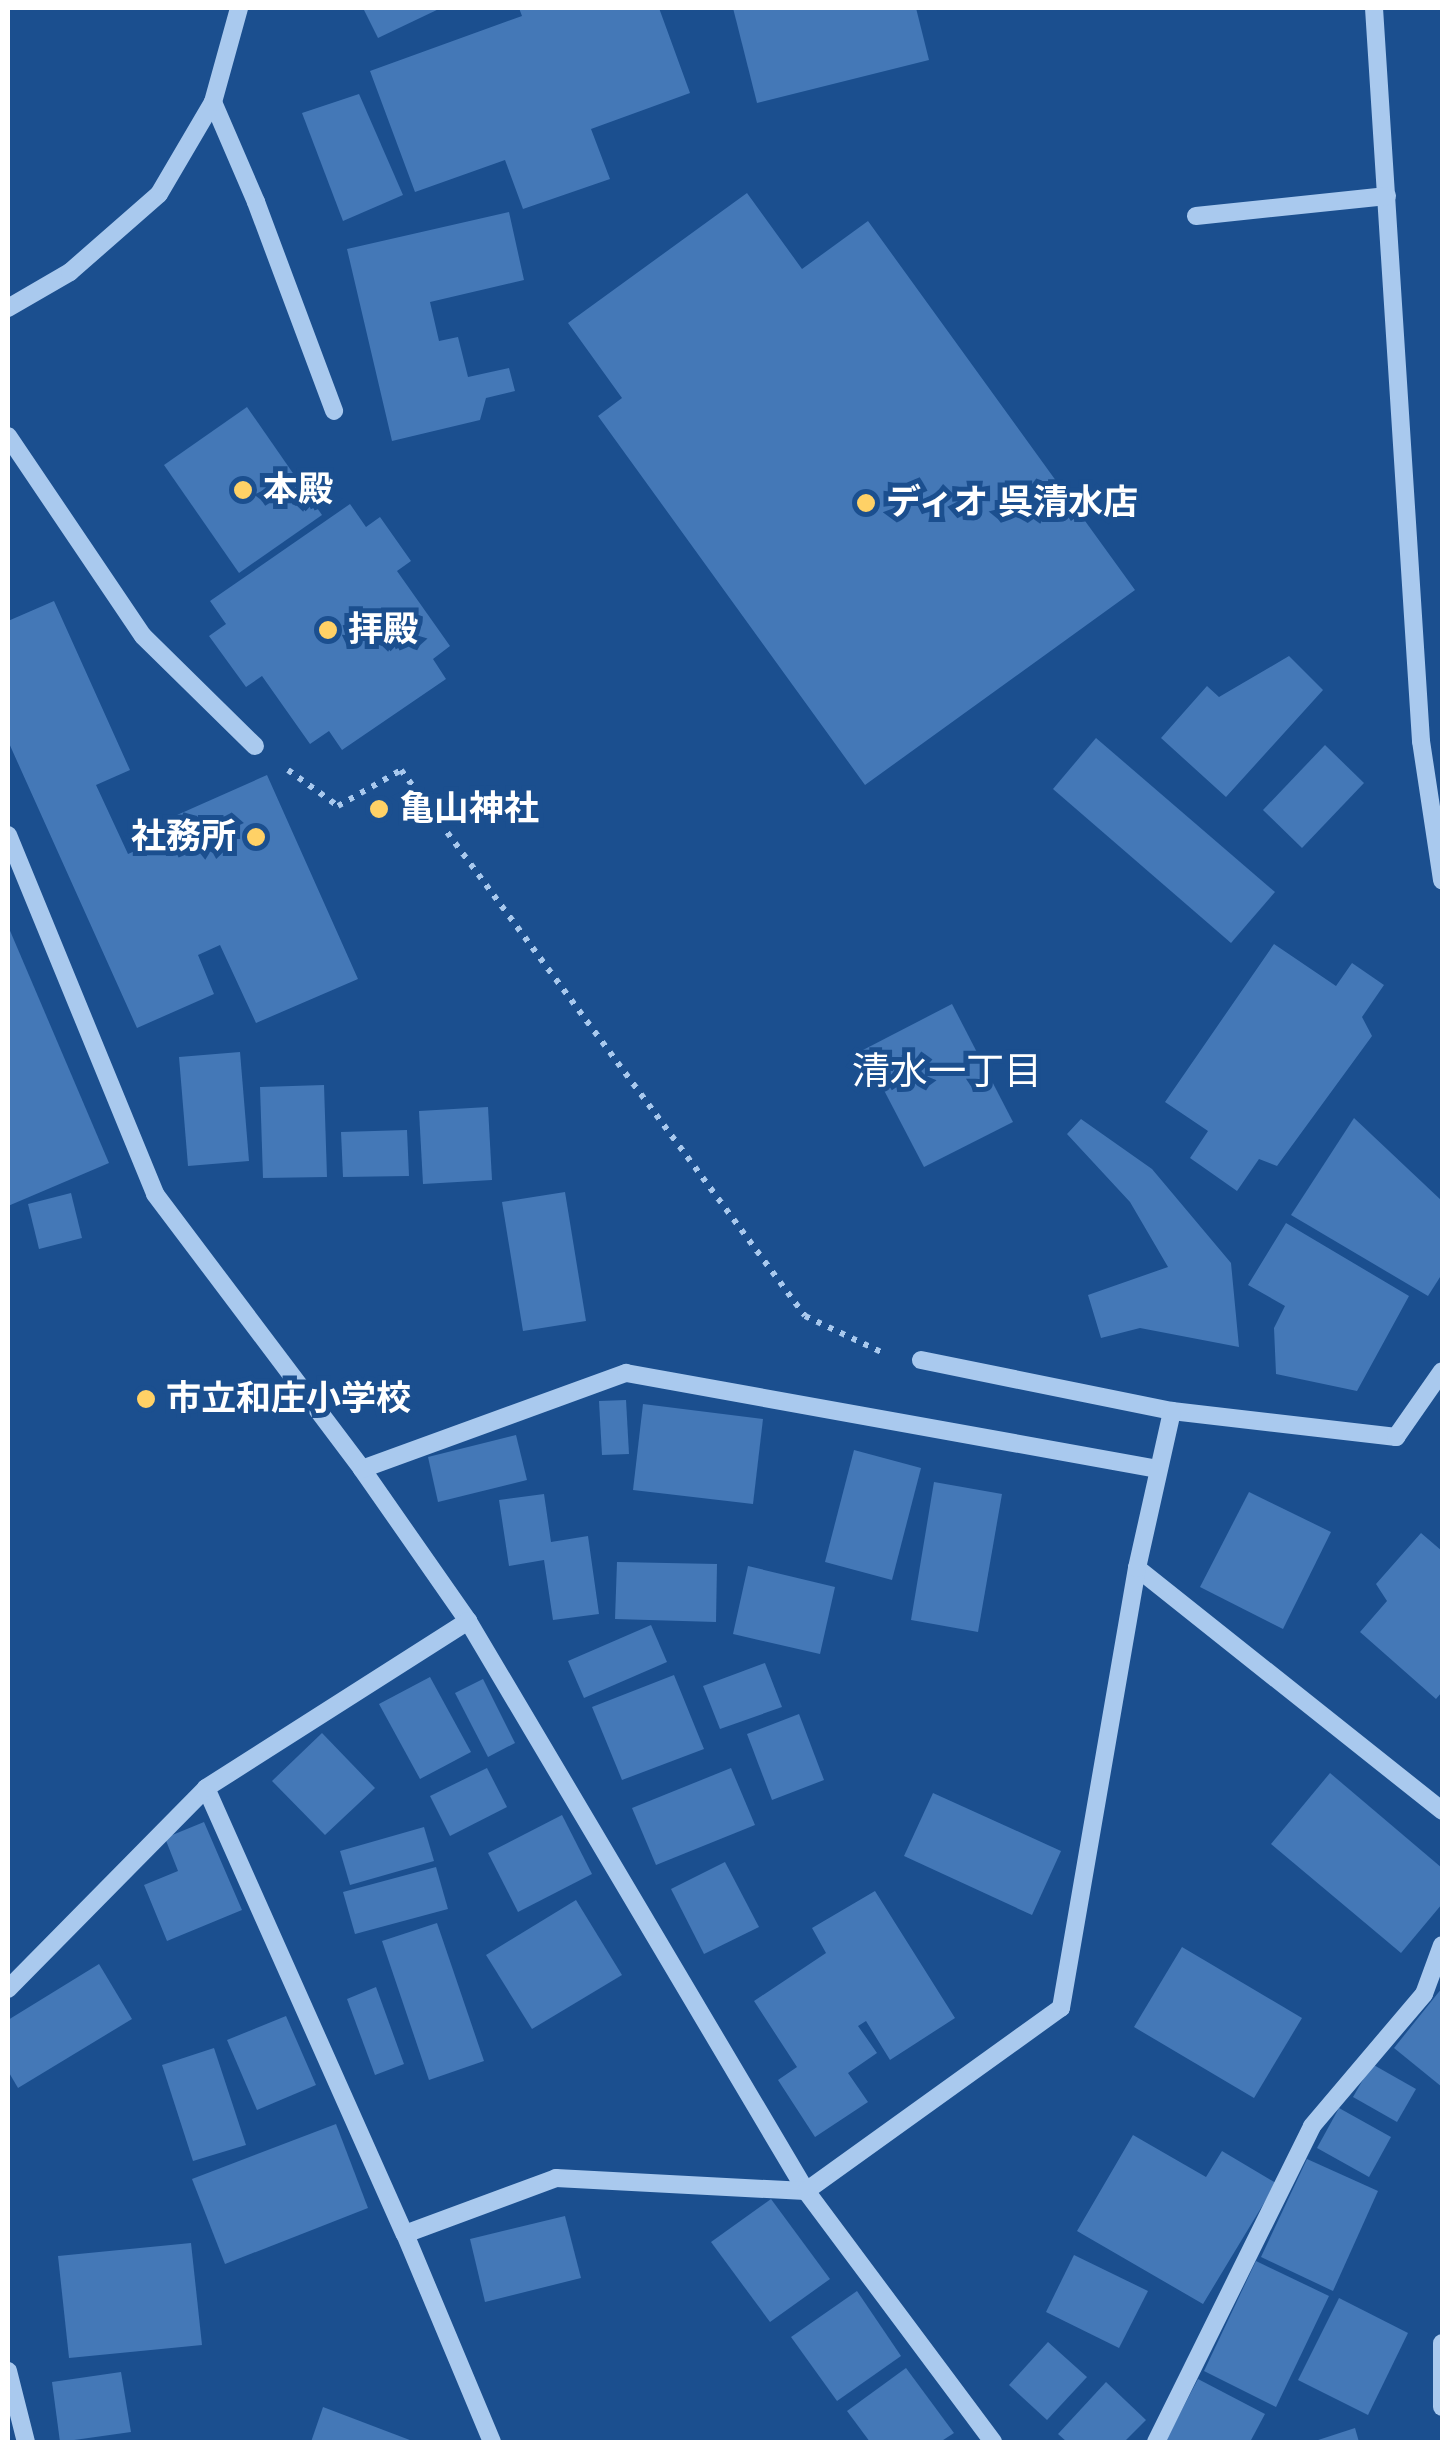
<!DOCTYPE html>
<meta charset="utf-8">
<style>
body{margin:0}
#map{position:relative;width:1450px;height:2450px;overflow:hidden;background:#1b4f8f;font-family:"Nunito Sans","Noto Sans JP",sans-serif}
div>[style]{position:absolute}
.building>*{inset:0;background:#4478b7}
.path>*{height:6px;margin-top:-3px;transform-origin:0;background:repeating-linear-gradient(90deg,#a9c9ee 0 5px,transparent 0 13px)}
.minor>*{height:18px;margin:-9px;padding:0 9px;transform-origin:9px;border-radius:9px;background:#a9c9ee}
.dots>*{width:28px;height:28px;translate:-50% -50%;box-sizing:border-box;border:5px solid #1b4f8f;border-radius:50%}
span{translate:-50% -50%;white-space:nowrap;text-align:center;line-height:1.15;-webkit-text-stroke:10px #1b4f8f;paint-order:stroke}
.poi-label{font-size:35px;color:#fff;font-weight:700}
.left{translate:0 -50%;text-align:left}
.right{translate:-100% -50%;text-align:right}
.neighbourhood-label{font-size:38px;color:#fff}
.frame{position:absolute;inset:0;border:10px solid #fff;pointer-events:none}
</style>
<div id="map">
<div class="building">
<i style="clip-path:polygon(363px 8px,441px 8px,378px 38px)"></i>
<i style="clip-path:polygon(519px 8px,659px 8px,690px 93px,591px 129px,610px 179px,523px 209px,505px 160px,415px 192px,370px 71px,522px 16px)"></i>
<i style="clip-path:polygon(733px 8px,916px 8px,929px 60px,757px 103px)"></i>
<i style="clip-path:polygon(359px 94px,403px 195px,343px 221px,302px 113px)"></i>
<i style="clip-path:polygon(747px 193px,802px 269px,868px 221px,1135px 590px,865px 785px,598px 416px,622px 398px,568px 323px)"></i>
<i style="clip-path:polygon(509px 212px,524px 280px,430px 302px,439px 341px,458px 337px,468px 377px,509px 368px,515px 391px,486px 398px,480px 420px,392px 441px,347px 249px)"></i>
<i style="clip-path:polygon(247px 407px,322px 515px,239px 573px,164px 465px)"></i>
<i style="clip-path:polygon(350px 504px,366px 527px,380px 517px,411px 561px,397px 571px,450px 646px,433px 659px,446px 679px,342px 750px,329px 731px,310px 744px,262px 676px,246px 687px,209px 636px,226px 624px,210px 601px)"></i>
<i style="clip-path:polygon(54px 601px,130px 770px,96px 785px,128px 854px,176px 833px,168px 819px,267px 775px,358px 979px,256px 1023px,220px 945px,198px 955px,214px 994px,137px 1028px,8px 741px,8px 621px)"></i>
<i style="clip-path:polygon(1289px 656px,1323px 690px,1226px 797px,1161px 738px,1207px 686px,1219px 697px)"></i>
<i style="clip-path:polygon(1096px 738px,1275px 892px,1231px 943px,1053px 789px)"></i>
<i style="clip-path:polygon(1325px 745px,1364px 783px,1302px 848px,1263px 810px)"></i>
<i style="clip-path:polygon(8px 926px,109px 1163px,8px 1206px)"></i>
<i style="clip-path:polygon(1274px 944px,1336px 986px,1352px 963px,1384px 985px,1362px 1017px,1372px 1036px,1277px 1166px,1259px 1159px,1237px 1191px,1190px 1158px,1208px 1131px,1165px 1102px)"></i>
<i style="clip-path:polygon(952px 1004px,1013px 1122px,924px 1167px,863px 1050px)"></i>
<i style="clip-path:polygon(240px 1052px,249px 1161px,188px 1166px,179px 1057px)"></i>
<i style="clip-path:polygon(324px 1085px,327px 1177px,263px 1178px,260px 1087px)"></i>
<i style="clip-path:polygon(488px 1107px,492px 1180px,423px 1184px,419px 1111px)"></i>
<i style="clip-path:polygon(1354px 1118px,1442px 1201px,1442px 1274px,1428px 1296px,1291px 1215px)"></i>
<i style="clip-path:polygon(1081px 1119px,1152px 1169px,1231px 1263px,1239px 1347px,1140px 1328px,1101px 1338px,1088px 1295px,1168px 1267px,1130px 1202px,1067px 1134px)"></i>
<i style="clip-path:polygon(407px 1130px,409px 1176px,343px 1177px,341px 1132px)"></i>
<i style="clip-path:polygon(565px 1192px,586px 1321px,523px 1331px,502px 1202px)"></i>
<i style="clip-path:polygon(71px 1193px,82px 1238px,39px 1249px,28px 1204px)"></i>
<i style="clip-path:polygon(1286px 1223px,1409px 1296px,1357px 1391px,1276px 1374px,1274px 1328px,1285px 1306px,1248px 1285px)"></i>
<i style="clip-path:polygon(626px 1400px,629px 1454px,602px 1455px,599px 1401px)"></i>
<i style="clip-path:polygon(643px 1404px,763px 1419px,753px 1504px,633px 1490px)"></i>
<i style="clip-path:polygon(516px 1435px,527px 1480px,438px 1502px,428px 1457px)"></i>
<i style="clip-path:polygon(854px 1450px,921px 1468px,892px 1580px,825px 1562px)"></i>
<i style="clip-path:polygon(934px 1482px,1002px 1494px,978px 1632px,911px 1620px)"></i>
<i style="clip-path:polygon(1249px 1492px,1331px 1532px,1283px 1629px,1200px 1587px)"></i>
<i style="clip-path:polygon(544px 1494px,551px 1542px,588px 1536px,599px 1614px,553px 1620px,544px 1560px,509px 1566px,499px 1500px)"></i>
<i style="clip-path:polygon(1421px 1533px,1442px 1551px,1442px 1692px,1436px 1699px,1360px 1632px,1387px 1601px,1376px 1584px)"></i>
<i style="clip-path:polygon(617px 1562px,717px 1564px,716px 1622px,615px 1619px)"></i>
<i style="clip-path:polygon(748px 1566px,835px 1587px,820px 1654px,733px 1634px)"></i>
<i style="clip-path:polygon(651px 1625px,667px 1662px,584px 1698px,568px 1661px)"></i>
<i style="clip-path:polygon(765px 1663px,782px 1707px,720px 1729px,703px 1686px)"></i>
<i style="clip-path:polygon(674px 1675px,704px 1749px,622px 1780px,592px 1707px)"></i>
<i style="clip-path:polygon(430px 1677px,471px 1752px,420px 1779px,379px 1704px)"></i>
<i style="clip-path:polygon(483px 1679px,515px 1743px,488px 1757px,455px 1693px)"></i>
<i style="clip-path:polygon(799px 1714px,824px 1780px,772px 1800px,747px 1734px)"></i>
<i style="clip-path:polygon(322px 1733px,375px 1788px,325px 1835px,272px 1781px)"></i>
<i style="clip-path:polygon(487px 1768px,507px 1807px,450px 1836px,430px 1796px)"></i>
<i style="clip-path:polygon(731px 1768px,755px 1825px,656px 1865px,632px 1808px)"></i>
<i style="clip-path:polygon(1330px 1773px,1442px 1868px,1442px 1904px,1401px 1953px,1271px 1844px)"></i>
<i style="clip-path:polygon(933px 1793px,1061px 1851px,1032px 1915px,904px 1856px)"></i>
<i style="clip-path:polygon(562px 1815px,592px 1874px,518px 1912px,488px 1853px)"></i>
<i style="clip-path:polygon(204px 1822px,242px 1910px,167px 1941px,144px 1885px,178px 1871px,165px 1838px)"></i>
<i style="clip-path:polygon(424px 1827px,434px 1861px,350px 1885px,340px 1851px)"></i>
<i style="clip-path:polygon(725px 1862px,759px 1927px,704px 1954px,671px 1889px)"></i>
<i style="clip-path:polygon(436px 1867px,448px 1909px,355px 1934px,343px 1892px)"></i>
<i style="clip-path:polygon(875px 1891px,955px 2018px,890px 2060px,866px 2021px,858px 2026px,877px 2053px,848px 2073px,868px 2102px,815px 2137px,778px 2080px,797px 2067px,754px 2001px,826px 1953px,812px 1928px)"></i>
<i style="clip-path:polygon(576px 1900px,622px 1975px,532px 2029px,486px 1955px)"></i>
<i style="clip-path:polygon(437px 1923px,484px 2061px,429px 2080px,382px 1941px)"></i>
<i style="clip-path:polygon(1182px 1947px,1302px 2018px,1254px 2098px,1134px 2027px)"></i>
<i style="clip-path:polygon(99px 1964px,132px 2019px,18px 2088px,8px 2071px,8px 2020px)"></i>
<i style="clip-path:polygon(376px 1987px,404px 2064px,375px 2075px,347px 1999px)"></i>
<i style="clip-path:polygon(1442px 1988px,1442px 2087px,1394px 2048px)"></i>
<i style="clip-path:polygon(286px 2016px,316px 2085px,257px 2110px,227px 2040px)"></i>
<i style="clip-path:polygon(214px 2048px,246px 2145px,193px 2161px,162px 2065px)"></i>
<i style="clip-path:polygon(1372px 2064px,1416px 2089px,1397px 2122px,1353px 2097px)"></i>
<i style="clip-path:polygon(1339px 2108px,1391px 2137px,1369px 2177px,1317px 2148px)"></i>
<i style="clip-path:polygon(336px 2124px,368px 2208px,225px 2264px,192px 2179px)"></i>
<i style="clip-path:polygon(1133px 2135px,1206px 2177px,1222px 2151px,1276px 2183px,1203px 2304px,1077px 2231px)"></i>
<i style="clip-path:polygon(1307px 2159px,1378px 2191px,1333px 2291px,1261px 2257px)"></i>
<i style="clip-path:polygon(771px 2199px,830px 2279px,770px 2322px,711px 2242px)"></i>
<i style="clip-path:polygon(565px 2216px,581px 2278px,485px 2302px,470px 2239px)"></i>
<i style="clip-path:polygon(191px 2243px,202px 2345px,69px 2358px,58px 2256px)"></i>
<i style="clip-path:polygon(1074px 2255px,1148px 2291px,1119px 2348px,1046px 2312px)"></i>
<i style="clip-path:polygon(1256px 2261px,1329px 2296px,1276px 2407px,1204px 2371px)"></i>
<i style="clip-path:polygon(857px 2291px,901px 2356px,837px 2401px,791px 2337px)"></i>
<i style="clip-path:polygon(1339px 2298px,1408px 2333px,1368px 2415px,1298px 2380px)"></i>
<i style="clip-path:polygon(1048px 2342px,1087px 2377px,1047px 2420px,1009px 2385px)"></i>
<i style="clip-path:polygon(906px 2368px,954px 2433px,940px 2442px,870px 2442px,847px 2411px)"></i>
<i style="clip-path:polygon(121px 2372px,131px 2432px,60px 2442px,52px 2382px)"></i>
<i style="clip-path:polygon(1198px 2379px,1265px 2414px,1250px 2442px,1165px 2442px)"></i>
<i style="clip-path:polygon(1106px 2382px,1146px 2420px,1124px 2442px,1067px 2442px,1058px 2434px)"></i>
<i style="clip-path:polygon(323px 2407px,415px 2442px,311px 2442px)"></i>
<i style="clip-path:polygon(1355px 2428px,1359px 2442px,1312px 2442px)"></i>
</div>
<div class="path">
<i style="left:288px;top:770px;width:62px;rotate:35.8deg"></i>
<i style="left:338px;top:806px;width:73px;rotate:-29.7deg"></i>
<i style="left:401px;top:770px;width:679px;rotate:53.5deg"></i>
<i style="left:805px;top:1316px;width:84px;rotate:25.3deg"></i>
</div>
<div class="minor">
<i style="left:1374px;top:8px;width:735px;rotate:86.33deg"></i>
<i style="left:1421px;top:741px;width:141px;rotate:81.4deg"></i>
<i style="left:213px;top:102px;width:109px;rotate:66.7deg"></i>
<i style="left:256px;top:202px;width:223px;rotate:69.5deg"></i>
<i style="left:1196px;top:216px;width:192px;rotate:-6deg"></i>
<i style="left:8px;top:308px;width:72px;rotate:-30.1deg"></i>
<i style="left:70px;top:272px;width:118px;rotate:-41.2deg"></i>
<i style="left:159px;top:194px;width:107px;rotate:-59.6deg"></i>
<i style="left:213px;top:102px;width:98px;rotate:-74.5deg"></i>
<i style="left:8px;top:436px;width:241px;rotate:56deg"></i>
<i style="left:143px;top:636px;width:157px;rotate:44.5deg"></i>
<i style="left:8px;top:835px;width:388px;rotate:67.7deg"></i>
<i style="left:155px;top:1194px;width:344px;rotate:53deg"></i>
<i style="left:362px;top:1469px;width:185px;rotate:55.1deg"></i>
<i style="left:468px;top:1621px;width:663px;rotate:59.33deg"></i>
<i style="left:806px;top:2191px;width:313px;rotate:53.3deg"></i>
<i style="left:921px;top:1360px;width:256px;rotate:11.5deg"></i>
<i style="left:1172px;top:1411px;width:226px;rotate:6.6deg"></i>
<i style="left:1396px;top:1437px;width:80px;rotate:-55.1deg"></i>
<i style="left:362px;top:1469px;width:281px;rotate:-20deg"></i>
<i style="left:626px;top:1373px;width:541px;rotate:10.23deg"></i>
<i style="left:1137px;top:1568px;width:390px;rotate:38.5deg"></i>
<i style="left:206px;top:1788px;width:488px;rotate:66deg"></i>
<i style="left:405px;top:2234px;width:225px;rotate:67.3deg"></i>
<i style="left:8px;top:1989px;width:282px;rotate:-45.4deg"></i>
<i style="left:206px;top:1788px;width:311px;rotate:-32.5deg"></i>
<i style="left:405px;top:2234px;width:161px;rotate:-20.3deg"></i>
<i style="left:556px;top:2178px;width:250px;rotate:3deg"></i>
<i style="left:806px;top:2191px;width:314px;rotate:-35.7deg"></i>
<i style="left:1061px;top:2008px;width:447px;rotate:-80.2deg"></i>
<i style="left:1137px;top:1568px;width:161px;rotate:-77.4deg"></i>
<i style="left:1442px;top:2343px;width:64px;rotate:90deg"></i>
<i style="left:8px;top:2371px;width:73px;rotate:75.8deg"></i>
<i style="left:1156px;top:2442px;width:352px;rotate:-63.7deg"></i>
<i style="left:1312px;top:2126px;width:173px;rotate:-49.7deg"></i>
<i style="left:1424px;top:1994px;width:52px;rotate:-69.8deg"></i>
</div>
<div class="dots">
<i style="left:243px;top:490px;background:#ffd166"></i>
<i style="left:866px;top:503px;background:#ffd166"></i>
<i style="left:328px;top:630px;background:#ffd166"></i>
<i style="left:379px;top:809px;background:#ffd166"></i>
<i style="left:256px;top:837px;background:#ffd166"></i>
<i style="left:146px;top:1399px;background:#ffd166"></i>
</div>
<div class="poi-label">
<span class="left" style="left:263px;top:490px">本殿</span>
<span class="left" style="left:886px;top:503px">ディオ 呉清水店</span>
<span class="left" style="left:348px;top:630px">拝殿</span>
<span class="left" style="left:399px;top:809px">亀山神社</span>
<span class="right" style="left:236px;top:837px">社務所</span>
<span class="left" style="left:166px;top:1399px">市立和庄小学校</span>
</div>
<div class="neighbourhood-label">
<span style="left:947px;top:1072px">清水一丁目</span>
</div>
<div class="frame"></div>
</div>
